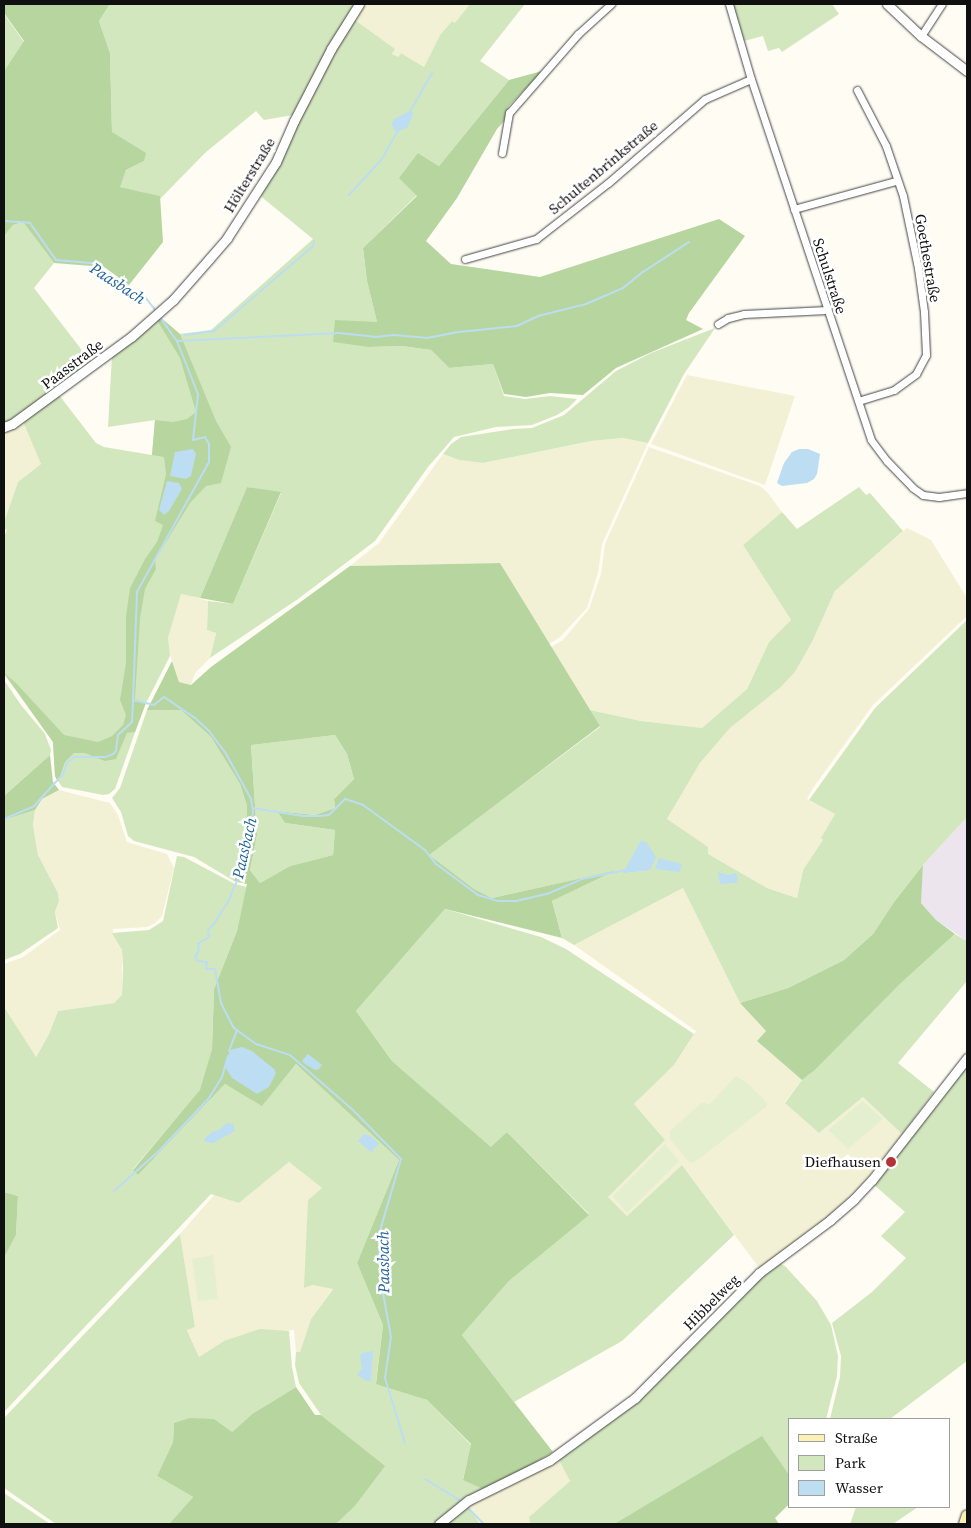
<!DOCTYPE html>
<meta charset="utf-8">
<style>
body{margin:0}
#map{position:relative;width:971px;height:1528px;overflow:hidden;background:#fefcf3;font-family:"Source Serif 4",serif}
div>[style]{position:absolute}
.industrial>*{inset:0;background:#ede5ed}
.farmland>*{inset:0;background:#f3f1d5}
.green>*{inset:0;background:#d3e7bf}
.forest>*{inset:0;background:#b7d69f}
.pitch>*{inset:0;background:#e4efd0}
.water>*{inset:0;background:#bcddf2}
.stream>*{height:2px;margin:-1px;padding:0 1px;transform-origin:1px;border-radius:1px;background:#bcddf2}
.roads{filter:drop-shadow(0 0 1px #434343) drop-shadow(0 0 1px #434343)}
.minor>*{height:7px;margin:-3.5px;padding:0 3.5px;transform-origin:3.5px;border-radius:3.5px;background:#fff}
.tertiary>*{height:9px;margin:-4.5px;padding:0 4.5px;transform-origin:4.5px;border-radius:4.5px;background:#fff}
.secondary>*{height:10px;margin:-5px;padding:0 5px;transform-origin:5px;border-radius:5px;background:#f9f2b4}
.dots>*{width:14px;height:14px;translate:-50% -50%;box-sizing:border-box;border:2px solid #fff;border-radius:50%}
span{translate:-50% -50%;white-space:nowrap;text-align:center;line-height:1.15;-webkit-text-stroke:5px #fff;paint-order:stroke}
.street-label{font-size:15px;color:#101010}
.poi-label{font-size:15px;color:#101010}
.right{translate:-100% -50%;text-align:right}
.water-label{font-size:16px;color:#226399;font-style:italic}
.frame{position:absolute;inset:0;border:5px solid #101010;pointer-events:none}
.legend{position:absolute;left:788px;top:1418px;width:162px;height:90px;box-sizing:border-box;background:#fff;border:1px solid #9f9f9f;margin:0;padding:6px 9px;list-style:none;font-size:15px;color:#101010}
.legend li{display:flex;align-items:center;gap:10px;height:25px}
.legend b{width:25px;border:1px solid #9f9f9f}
</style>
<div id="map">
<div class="industrial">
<i style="clip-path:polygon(967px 817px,967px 941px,936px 920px,921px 903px,921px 889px,923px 865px)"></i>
</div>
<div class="farmland">
<i style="clip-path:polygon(360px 4px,470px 4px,455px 24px,452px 21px,440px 35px,424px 67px,401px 53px,398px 58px,392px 54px,394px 49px,352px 18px)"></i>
<i style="clip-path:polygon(687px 375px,795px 396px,765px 485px,651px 444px)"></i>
<i style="clip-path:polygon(23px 422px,41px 464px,18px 482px,4px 522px,4px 431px)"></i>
<i style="clip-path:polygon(623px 438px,648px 443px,602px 544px,598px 573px,587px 608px,560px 637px,549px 644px,500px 563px,350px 566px,379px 543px,443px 454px,459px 460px,483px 463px,591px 441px)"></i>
<i style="clip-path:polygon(649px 447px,760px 486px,767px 492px,782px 512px,743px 545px,791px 620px,769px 642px,747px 689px,702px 728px,641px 721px,590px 710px,551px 647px,563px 640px,589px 609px,601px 574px,605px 544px)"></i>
<i style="clip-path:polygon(907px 528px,931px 540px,967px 598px,967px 616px,873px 705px,813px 788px,807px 799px,835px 814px,822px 838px,824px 840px,803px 870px,797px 898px,767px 888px,707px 854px,667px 819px,700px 763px,730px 728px,781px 687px,795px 672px,812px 642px,835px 591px)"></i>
<i style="clip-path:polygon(181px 593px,208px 601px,207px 630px,216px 633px,210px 658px,195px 673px,191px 685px,179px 682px,168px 648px,168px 638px)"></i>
<i style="clip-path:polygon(59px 790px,110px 803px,118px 815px,127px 842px,167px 854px,174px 868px,162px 916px,155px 923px,147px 927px,113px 929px,113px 933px,122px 950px,122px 995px,114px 1003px,58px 1011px,49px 1034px,35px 1058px,4px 1008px,4px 964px,23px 957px,60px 930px,55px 912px,59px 901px,58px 893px,38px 855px,33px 825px,35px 810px,42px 799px)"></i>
<i style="clip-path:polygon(683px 888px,740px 1003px,766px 1031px,758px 1041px,802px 1080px,785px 1102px,819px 1133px,863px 1097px,902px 1134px,861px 1186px,827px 1218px,760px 1269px,682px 1165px,627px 1216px,608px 1197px,665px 1140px,634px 1104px,674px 1065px,696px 1031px,574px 945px)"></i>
<i style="clip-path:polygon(289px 1162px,322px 1188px,305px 1288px,313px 1285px,333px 1288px,311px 1319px,300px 1352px,296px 1352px,294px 1330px,284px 1331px,209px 1352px,199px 1357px,187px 1329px,195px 1327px,180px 1234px,215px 1194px,239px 1203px)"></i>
<i style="clip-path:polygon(558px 1458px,571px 1480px,529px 1517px,530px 1524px,480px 1524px,467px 1505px,518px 1481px)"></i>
</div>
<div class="green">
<i style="clip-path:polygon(110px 4px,355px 4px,293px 115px,264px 120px,256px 111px,205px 153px,160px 199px,159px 196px,119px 187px,126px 170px,144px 161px,112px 132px,110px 53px,99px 21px)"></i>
<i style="clip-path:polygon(470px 4px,525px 4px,480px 61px,509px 80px,439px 166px,418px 153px,417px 195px,363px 248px,367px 281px,377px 322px,369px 347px,402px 346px,431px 350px,449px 368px,493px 364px,504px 396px,525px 399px,550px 396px,577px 399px,568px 408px,557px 415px,532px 425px,496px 427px,454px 437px,428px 467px,375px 541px,298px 599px,210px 658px,216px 633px,207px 630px,208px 601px,233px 604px,281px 493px,247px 487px,200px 598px,181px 594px,168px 638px,170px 656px,144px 707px,115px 789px,109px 794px,103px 795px,62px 787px,55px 776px,53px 742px,4px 674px,4px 537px,7px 530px,4px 529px,4px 522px,18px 482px,41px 464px,23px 422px,59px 395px,96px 443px,104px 447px,152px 455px,155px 420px,108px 427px,112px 355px,160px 317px,180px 334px,211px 330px,313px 239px,258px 194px,352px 18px,395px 49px,392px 54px,398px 57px,401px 53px,424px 67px,440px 35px,452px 21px,455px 23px)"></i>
<i style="clip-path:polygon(732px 4px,832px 4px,839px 14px,782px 52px,779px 48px,768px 51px,763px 36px,744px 41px)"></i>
<i style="clip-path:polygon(4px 14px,24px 42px,4px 71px)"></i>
<i style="clip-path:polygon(23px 222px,54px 263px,34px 288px,91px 362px,11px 421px,4px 424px,4px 236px,13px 225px)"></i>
<i style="clip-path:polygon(715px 328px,684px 374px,648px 443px,623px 438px,591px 441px,483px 463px,459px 460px,443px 454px,451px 444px,461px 437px,513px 429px,532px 428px,564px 415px,616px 371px,651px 353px)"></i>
<i style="clip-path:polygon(859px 487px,866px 495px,870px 493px,903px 531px,835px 591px,812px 642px,795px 672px,781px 687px,730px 728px,700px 763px,667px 819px,708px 847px,708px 854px,767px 888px,797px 898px,803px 870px,823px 840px,821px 838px,835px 814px,809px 800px,875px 708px,967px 620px,967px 817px,923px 865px,894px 902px,873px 934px,844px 960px,788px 988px,740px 1003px,683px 888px,574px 945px,562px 938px,552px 901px,611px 872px,492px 898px,474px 889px,428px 855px,600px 727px,590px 710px,641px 721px,702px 728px,747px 689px,769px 642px,791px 620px,743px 545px,782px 512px,797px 529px)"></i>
<i style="clip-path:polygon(4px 680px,21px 705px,45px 734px,51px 750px,50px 755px,4px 796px)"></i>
<i style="clip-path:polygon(147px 710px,181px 710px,211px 737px,240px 784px,247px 806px,247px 821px,234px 881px,194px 857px,134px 841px,128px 836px,121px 812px,112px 798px,120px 788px)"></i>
<i style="clip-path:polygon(335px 735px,347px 754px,354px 779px,334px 799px,335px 808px,315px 815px,277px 811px,285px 823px,335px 830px,333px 855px,290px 866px,260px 883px,250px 870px,257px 835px,251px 745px)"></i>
<i style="clip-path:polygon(35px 810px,33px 825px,38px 855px,58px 893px,59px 901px,55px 912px,58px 928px,20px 954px,4px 960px,4px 820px)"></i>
<i style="clip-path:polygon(177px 856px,184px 857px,235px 884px,247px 887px,237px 931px,214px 989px,212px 1049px,201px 1090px,133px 1169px,138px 1175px,225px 1084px,262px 1105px,296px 1064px,399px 1160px,357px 1263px,383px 1325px,376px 1383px,427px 1400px,471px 1445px,463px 1479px,483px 1489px,444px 1515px,434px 1524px,336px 1524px,355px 1506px,384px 1466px,321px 1415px,299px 1383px,295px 1365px,296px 1352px,300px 1352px,311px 1319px,333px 1289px,313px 1285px,304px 1288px,308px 1200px,322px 1188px,289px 1162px,239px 1203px,211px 1194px,4px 1412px,4px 1258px,16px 1235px,18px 1196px,4px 1192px,4px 1007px,36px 1057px,49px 1034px,58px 1011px,114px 1003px,122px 995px,123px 968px,122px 950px,112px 933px,149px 930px,163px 921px)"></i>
<i style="clip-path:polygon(445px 909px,541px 937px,566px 949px,694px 1034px,674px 1065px,634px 1104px,665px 1140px,608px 1197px,627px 1216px,682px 1165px,734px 1235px,622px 1341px,514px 1402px,462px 1335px,509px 1281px,589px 1214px,507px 1132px,492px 1148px,392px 1061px,356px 1011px)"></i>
<i style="clip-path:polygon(955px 934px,967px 941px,967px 981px,898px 1063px,934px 1092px,902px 1134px,863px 1097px,819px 1133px,785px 1103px,802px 1080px,815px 1070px,900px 984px)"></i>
<i style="clip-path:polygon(967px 1064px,967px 1361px,890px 1419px,830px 1419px,840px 1377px,841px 1356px,832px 1323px,872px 1292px,906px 1258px,881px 1236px,905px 1212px,873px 1184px)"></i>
<i style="clip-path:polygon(180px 1234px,195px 1327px,187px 1330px,199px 1357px,224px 1341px,260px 1329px,289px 1331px,292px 1367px,296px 1387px,252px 1414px,232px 1432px,174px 1423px,173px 1442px,157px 1476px,193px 1497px,169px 1524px,56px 1524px,4px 1488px,4px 1418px)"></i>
<i style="clip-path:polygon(777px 1262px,785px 1266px,817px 1301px,831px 1325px,838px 1356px,837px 1376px,826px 1419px,790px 1419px,790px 1476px,762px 1437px,614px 1524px,530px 1524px,529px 1517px,570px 1481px,558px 1458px,649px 1388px)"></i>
<i style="clip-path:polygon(4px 1493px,50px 1524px,4px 1524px)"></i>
<i style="clip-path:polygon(467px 1505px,480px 1524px,443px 1524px)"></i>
<i style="clip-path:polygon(856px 1507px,918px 1507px,893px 1524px,850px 1524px)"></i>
</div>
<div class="forest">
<i style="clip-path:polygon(4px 4px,110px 4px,99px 21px,110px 53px,112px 132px,146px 153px,144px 161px,126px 170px,120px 187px,160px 196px,163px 242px,129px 285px,104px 267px,54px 263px,23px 222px,13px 225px,4px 236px,4px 71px,24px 41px,4px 13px)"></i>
<i style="clip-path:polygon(542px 71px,508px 107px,506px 119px,497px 129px,457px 198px,426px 241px,451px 264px,540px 277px,719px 219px,745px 236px,689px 313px,686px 320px,703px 329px,616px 368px,583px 395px,550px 393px,526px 397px,504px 394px,493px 364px,449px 368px,431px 350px,402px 346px,369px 347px,333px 342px,335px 320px,377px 322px,367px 281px,363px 248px,417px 196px,399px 178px,418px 153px,439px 166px,509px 80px)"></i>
<i style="clip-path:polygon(160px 317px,180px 334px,216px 421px,231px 447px,221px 483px,206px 486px,190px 503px,155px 560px,156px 569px,145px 589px,140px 619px,135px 699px,146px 703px,135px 732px,127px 733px,116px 759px,105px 761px,85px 753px,74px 753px,65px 762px,58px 782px,55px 776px,53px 742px,4px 673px,16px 683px,64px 735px,98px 742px,112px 736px,123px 725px,126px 715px,120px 700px,126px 663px,126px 616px,130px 588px,145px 559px,157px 542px,163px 525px,155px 521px,166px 474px,164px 457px,152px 455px,155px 420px,173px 422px,187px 419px,196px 412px,180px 358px,157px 320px)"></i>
<i style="clip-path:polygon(247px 487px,281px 492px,233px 604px,200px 598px)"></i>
<i style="clip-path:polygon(evenodd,500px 563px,600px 726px,429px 855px,474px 889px,492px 898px,614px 871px,552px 901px,562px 938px,445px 909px,356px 1011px,392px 1061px,491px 1147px,507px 1132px,589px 1215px,509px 1281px,462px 1335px,553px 1452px,518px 1473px,483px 1489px,463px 1480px,471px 1444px,427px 1400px,376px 1384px,383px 1325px,357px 1263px,399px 1160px,296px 1064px,262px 1106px,225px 1084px,138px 1175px,133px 1170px,200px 1090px,212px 1049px,214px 989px,237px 931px,247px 884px,234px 881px,247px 820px,247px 806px,240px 784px,211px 737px,181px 710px,147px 710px,172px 661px,179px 682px,191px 685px,211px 667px,350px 566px,500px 563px,335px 735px,347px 754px,354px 779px,334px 799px,335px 808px,315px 815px,277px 811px,285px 823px,335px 830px,333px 855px,290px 866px,260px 883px,250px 870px,257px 835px,251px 745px,335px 735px)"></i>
<i style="clip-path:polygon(50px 755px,53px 782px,59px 790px,42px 799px,35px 810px,4px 820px,4px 796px)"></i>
<i style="clip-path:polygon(923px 865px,921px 903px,936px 920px,955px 934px,900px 984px,815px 1070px,802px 1080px,757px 1041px,766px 1031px,740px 1003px,788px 988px,844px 960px,873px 934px,894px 902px)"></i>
<i style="clip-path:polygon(4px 1192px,18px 1196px,16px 1235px,4px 1258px)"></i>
<i style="clip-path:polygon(296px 1387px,315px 1415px,321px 1415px,385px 1466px,355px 1506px,336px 1524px,169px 1524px,193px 1497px,157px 1476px,173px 1442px,174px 1423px,190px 1418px,214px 1419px,232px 1432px,252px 1414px)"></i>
<i style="clip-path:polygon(762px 1436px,790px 1476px,790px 1503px,775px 1518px,779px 1524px,614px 1524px)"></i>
</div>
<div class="pitch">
<i style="clip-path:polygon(736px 1076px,747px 1083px,767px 1103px,767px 1106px,695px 1162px,690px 1163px,670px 1139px,670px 1131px,701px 1103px,710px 1104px)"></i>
<i style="clip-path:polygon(863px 1101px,883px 1119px,848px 1149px,828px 1130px)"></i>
<i style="clip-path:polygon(665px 1144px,679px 1161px,627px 1213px,613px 1196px)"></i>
<i style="clip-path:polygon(213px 1255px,218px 1299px,198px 1301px,192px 1259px)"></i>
</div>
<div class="water">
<i style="clip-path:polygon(411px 110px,413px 114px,407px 128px,397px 132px,394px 130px,392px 124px,393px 120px)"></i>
<i style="clip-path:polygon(193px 449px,196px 454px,191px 476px,186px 479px,170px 476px,175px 452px)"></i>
<i style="clip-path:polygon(799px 449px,808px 449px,820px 454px,817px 474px,814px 479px,807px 483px,782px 486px,777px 483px,784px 463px,792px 452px)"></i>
<i style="clip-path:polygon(167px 481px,179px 483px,182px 489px,169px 511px,164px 515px,159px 510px)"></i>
<i style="clip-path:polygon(641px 840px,647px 843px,656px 857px,650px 870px,623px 873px)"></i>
<i style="clip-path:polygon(659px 858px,682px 864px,680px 872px,655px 869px)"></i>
<i style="clip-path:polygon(718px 872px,728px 875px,736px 873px,738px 879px,736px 883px,720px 884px)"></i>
<i style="clip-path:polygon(242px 1047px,252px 1051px,274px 1069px,276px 1073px,269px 1087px,257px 1094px,232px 1078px,225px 1067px,230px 1050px)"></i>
<i style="clip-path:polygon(308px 1054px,322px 1065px,319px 1069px,315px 1070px,305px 1064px,302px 1061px)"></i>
<i style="clip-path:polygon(227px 1123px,233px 1124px,235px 1131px,213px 1143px,205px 1142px,204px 1139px,212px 1132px,219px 1130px)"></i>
<i style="clip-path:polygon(364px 1134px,371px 1136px,379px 1144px,371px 1152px,358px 1141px)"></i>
<i style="clip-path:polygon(373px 1351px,371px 1381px,366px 1381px,357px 1375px,362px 1369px,360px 1356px,362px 1353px)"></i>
</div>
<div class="stream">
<i style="left:411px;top:110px;width:43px;rotate:-60.4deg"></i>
<i style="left:349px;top:195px;width:49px;rotate:-47.5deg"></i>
<i style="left:382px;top:159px;width:31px;rotate:-61deg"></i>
<i style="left:4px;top:221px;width:26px;rotate:4deg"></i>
<i style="left:30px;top:223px;width:45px;rotate:54.9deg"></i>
<i style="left:56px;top:260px;width:37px;rotate:5deg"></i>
<i style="left:93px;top:263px;width:62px;rotate:33.2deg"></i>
<i style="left:145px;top:297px;width:18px;rotate:52deg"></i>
<i style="left:160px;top:317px;width:29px;rotate:55deg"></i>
<i style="left:177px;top:341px;width:57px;rotate:68.4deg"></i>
<i style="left:198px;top:394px;width:46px;rotate:96.2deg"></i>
<i style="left:193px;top:440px;width:12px;rotate:-14deg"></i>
<i style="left:205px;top:437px;width:8px;rotate:60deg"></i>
<i style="left:209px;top:444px;width:18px;rotate:90deg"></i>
<i style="left:209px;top:462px;width:149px;rotate:119deg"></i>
<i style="left:137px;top:592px;width:108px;rotate:92.1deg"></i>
<i style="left:133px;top:700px;width:22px;rotate:13deg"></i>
<i style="left:154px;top:705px;width:13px;rotate:-39deg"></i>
<i style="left:164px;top:697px;width:36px;rotate:34deg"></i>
<i style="left:194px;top:717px;width:21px;rotate:43deg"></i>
<i style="left:209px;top:731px;width:26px;rotate:53deg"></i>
<i style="left:225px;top:752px;width:54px;rotate:61deg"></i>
<i style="left:251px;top:799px;width:13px;rotate:81deg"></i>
<i style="left:253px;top:812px;width:58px;rotate:100.9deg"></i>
<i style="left:242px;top:869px;width:34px;rotate:113deg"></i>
<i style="left:229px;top:900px;width:28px;rotate:122deg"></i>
<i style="left:214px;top:924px;width:8px;rotate:135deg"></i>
<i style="left:208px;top:930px;width:7px;rotate:82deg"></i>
<i style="left:209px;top:937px;width:13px;rotate:148deg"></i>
<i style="left:198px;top:944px;width:6px;rotate:81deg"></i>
<i style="left:199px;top:950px;width:8px;rotate:120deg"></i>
<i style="left:195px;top:957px;width:5px;rotate:53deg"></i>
<i style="left:198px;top:961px;width:9px;rotate:6deg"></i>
<i style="left:207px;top:962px;width:7px;rotate:98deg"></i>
<i style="left:206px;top:969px;width:9px"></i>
<i style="left:215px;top:969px;width:35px;rotate:80deg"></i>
<i style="left:221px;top:1003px;width:28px;rotate:63deg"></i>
<i style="left:234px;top:1028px;width:27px;rotate:36deg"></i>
<i style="left:256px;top:1044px;width:36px;rotate:18deg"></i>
<i style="left:290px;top:1055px;width:82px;rotate:41.1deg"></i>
<i style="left:352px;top:1109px;width:70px;rotate:45.6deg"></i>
<i style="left:401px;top:1159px;width:78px;rotate:106.3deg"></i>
<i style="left:379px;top:1234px;width:48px;rotate:87.6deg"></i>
<i style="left:381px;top:1282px;width:56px;rotate:79.7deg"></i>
<i style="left:391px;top:1337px;width:41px;rotate:98.3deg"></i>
<i style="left:385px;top:1378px;width:68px;rotate:72.9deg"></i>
<i style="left:185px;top:335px;width:29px;rotate:-8deg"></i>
<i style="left:214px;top:331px;width:130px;rotate:-40.6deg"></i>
<i style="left:313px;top:246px;width:5px;rotate:-79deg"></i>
<i style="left:177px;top:341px;width:162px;rotate:-2.8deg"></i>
<i style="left:339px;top:333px;width:36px;rotate:6deg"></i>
<i style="left:375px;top:337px;width:19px;rotate:-6deg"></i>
<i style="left:394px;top:335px;width:33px;rotate:5deg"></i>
<i style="left:427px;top:338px;width:33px;rotate:-11deg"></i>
<i style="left:459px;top:332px;width:58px;rotate:-5.9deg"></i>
<i style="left:517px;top:326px;width:23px;rotate:-25deg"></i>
<i style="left:538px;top:316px;width:49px;rotate:-14deg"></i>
<i style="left:586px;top:304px;width:40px;rotate:-23.4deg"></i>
<i style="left:623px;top:288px;width:26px;rotate:-39deg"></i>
<i style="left:643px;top:272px;width:55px;rotate:-33.1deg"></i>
<i style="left:253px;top:808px;width:51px;rotate:9.1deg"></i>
<i style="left:303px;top:816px;width:16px"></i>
<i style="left:319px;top:816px;width:10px;rotate:-6deg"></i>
<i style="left:329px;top:815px;width:23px;rotate:-45deg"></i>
<i style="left:345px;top:799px;width:19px;rotate:18deg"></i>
<i style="left:363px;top:805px;width:77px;rotate:36deg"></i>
<i style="left:425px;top:850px;width:18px;rotate:52deg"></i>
<i style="left:436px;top:864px;width:52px;rotate:36.4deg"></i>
<i style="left:478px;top:895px;width:21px;rotate:17deg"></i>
<i style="left:498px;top:901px;width:18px"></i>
<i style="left:516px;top:901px;width:32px;rotate:-13deg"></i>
<i style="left:547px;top:894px;width:38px;rotate:-23deg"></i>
<i style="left:582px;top:879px;width:45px;rotate:-11.6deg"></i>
<i style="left:4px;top:819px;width:33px;rotate:-23deg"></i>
<i style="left:34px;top:806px;width:43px;rotate:-47.8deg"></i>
<i style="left:63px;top:774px;width:12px;rotate:-70deg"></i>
<i style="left:67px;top:763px;width:9px;rotate:-41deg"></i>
<i style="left:74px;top:757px;width:32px"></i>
<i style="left:106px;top:757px;width:8px;rotate:-23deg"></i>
<i style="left:113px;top:754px;width:4px;rotate:-45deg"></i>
<i style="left:116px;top:751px;width:16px;rotate:-83deg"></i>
<i style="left:118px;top:735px;width:19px;rotate:-43deg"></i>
<i style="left:132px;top:722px;width:22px;rotate:-87deg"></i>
<i style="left:229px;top:1051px;width:22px;rotate:-69deg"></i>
<i style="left:114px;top:1191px;width:59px;rotate:-41.6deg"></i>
<i style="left:158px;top:1152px;width:74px;rotate:-46.6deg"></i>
<i style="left:209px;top:1098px;width:25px;rotate:-58deg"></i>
<i style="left:222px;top:1077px;width:22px;rotate:-74deg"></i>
<i style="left:425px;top:1479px;width:42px;rotate:31.4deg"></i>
<i style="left:466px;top:1506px;width:25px;rotate:45deg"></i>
</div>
<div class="roads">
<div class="minor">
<i style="left:729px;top:4px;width:78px;rotate:73.7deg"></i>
<i style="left:751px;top:79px;width:380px;rotate:71.6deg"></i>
<i style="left:871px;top:440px;width:26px;rotate:53deg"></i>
<i style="left:887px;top:461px;width:37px;rotate:46deg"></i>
<i style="left:913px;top:488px;width:12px;rotate:35deg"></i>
<i style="left:923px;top:495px;width:16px;rotate:7deg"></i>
<i style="left:939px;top:497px;width:28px;rotate:-8deg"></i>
<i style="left:921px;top:36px;width:38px;rotate:-57deg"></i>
<i style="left:857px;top:90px;width:63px;rotate:62.6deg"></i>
<i style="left:886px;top:146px;width:53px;rotate:71.2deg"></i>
<i style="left:903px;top:196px;width:74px;rotate:78.2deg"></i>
<i style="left:918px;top:268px;width:44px;rotate:82.2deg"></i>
<i style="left:924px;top:312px;width:43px;rotate:87.3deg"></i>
<i style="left:926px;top:355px;width:21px;rotate:118deg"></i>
<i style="left:916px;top:374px;width:27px;rotate:144deg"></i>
<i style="left:894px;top:390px;width:37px;rotate:163deg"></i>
<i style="left:502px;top:153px;width:41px;rotate:-80.1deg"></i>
<i style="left:509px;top:113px;width:105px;rotate:-48.9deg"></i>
<i style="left:578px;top:34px;width:45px;rotate:-42.3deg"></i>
<i style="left:794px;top:209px;width:106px;rotate:-15.4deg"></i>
<i style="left:465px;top:259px;width:74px;rotate:-15.7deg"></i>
<i style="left:536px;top:239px;width:91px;rotate:-37.9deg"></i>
<i style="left:608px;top:183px;width:128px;rotate:-40.9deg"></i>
<i style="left:705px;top:99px;width:50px;rotate:-23.5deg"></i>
<i style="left:718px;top:324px;width:12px;rotate:-31deg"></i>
<i style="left:728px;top:318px;width:16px;rotate:-14deg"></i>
<i style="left:744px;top:314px;width:83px;rotate:-2.8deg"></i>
</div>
<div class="tertiary">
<i style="left:887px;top:4px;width:47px;rotate:43.3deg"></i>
<i style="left:921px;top:36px;width:58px;rotate:37.3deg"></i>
<i style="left:4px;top:427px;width:9px;rotate:-21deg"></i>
<i style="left:12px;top:424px;width:147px;rotate:-36.2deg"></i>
<i style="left:131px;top:337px;width:56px;rotate:-41.4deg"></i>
<i style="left:173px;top:300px;width:55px;rotate:-48.7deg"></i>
<i style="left:209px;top:259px;width:28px;rotate:-49deg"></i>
<i style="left:227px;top:238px;width:90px;rotate:-57.2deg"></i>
<i style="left:276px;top:162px;width:45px;rotate:-66.3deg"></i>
<i style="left:294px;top:121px;width:81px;rotate:-62.8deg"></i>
<i style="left:331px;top:49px;width:53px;rotate:-58.1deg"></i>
<i style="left:439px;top:1524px;width:38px;rotate:-39deg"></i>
<i style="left:469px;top:1500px;width:90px;rotate:-26.3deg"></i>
<i style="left:550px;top:1460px;width:105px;rotate:-36.1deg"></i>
<i style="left:635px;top:1398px;width:176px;rotate:-45.2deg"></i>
<i style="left:759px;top:1273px;width:89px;rotate:-36.7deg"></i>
<i style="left:830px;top:1220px;width:32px;rotate:-41deg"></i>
<i style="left:854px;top:1199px;width:26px;rotate:-47deg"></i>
<i style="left:872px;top:1180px;width:155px;rotate:-52.1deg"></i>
</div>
<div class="secondary">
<i style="left:964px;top:1524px;width:9px;rotate:-72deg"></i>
</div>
</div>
<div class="dots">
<i style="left:891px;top:1162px;background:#b63236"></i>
</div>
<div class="street-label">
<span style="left:603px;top:167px;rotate:-40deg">Schultenbrinkstraße</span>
<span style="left:249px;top:175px;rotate:-59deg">Hölterstraße</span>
<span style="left:928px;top:258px;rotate:80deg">Goethestraße</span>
<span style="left:830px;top:276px;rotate:72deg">Schulstraße</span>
<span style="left:72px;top:364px;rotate:-37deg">Paasstraße</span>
<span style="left:711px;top:1302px;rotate:-45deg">Hibbelweg</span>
</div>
<div class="poi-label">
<span class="right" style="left:881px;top:1162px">Diefhausen</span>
</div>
<div class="water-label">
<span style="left:118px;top:283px;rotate:33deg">Paasbach</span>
<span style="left:244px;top:848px;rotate:-77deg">Paasbach</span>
<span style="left:383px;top:1262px;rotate:-91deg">Paasbach</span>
</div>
<div class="frame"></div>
<ul class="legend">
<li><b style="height:6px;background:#f9f2b4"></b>Straße</li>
<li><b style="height:14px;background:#d3e7bf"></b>Park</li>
<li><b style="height:14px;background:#bcddf2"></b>Wasser</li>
</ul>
</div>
